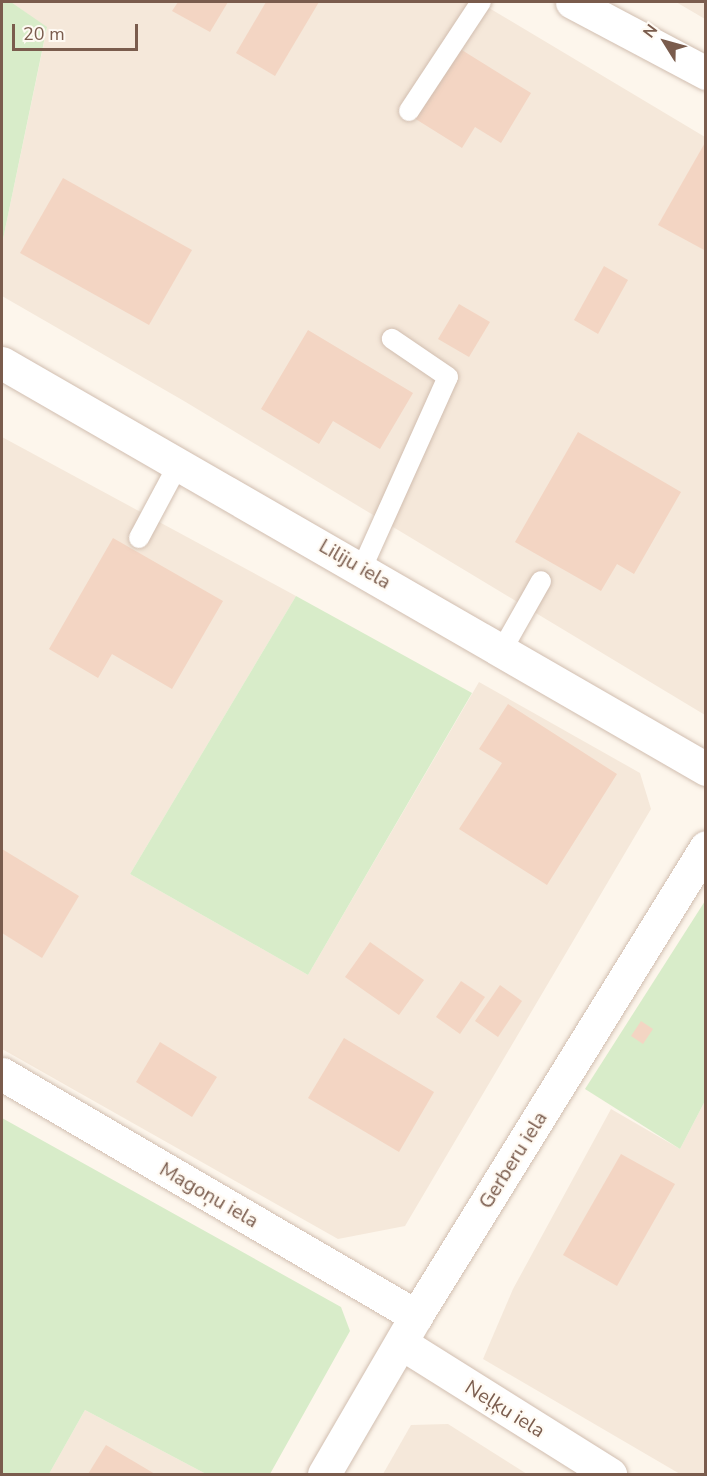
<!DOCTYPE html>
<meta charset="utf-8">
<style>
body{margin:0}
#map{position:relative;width:707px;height:1476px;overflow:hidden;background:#fdf6ec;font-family:"Nunito Sans",sans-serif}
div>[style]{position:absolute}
.residential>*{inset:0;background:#f5e8da}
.green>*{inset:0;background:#d8ecc9}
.building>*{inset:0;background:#f3d5c3}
.roads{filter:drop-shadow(0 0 2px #d1beb0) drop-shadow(0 0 2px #d1beb0)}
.lane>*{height:20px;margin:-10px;padding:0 10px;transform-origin:10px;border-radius:10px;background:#fff}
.street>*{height:33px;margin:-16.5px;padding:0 16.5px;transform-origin:16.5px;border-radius:16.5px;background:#fff}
span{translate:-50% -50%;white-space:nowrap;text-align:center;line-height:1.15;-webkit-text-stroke:4.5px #fffaf3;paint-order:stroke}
.street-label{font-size:20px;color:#7a5c4d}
.frame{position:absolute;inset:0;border:3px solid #7a5c4d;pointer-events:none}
.north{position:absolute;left:635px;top:12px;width:60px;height:60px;-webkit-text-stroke:4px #fffaf3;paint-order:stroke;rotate:307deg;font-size:16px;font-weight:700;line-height:24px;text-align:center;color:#7a5c4d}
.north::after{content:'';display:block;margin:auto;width:21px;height:27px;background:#7a5c4d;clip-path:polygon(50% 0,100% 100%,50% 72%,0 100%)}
.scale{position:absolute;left:12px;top:24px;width:126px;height:27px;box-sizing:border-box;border:3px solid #7a5c4d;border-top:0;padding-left:8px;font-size:18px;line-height:21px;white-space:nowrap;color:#7a5c4d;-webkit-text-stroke:4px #fffaf3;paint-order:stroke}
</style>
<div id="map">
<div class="residential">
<i style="clip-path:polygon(11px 2px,479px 2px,705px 137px,705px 715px,184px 401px,2px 296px,2px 244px,47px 28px)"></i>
<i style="clip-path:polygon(676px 2px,705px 2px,705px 19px)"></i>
<i style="clip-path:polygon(2px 437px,296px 596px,130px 874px,308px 975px,479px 682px,640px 773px,651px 809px,405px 1226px,338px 1239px,2px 1049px)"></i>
<i style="clip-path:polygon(705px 1101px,705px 1474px,680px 1474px,483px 1359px,513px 1289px,611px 1109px,680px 1149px)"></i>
<i style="clip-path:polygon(85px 1410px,206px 1474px,49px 1474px)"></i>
<i style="clip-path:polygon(448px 1424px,527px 1474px,383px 1474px,411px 1425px)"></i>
</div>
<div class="green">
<i style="clip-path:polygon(2px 2px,11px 2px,47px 27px,2px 244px)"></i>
<i style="clip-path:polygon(296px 596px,472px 693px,308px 975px,130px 874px)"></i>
<i style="clip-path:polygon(705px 901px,705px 1101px,680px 1149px,585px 1089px)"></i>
<i style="clip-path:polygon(2px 1118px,341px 1307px,350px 1331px,270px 1474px,206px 1474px,85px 1410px,49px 1474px,2px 1474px)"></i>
</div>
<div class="building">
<i style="clip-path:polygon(178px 2px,228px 2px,210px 32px,172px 11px)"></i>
<i style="clip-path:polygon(266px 2px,319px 2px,275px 76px,236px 53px)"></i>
<i style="clip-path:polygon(457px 47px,531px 93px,501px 143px,475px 127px,462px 148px,414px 118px)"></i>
<i style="clip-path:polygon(706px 141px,706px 251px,658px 225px)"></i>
<i style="clip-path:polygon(63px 178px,192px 250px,149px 325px,20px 253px)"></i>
<i style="clip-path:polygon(604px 266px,628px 280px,598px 334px,574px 320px)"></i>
<i style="clip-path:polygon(459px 304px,490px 322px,469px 357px,438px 339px)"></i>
<i style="clip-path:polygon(308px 330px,413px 393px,380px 449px,333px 421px,319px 444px,261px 409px)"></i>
<i style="clip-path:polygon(578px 432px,681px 492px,634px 574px,617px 564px,601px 591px,515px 542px)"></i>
<i style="clip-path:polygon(113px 538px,223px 601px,172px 689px,112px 654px,98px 678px,49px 649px)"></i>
<i style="clip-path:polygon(508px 704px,617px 774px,547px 885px,459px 829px,502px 763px,479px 749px)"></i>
<i style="clip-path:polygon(2px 849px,79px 896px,42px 958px,2px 933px)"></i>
<i style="clip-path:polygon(370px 942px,424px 980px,399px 1015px,345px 977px)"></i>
<i style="clip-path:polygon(461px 981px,485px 997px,460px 1034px,436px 1017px)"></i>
<i style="clip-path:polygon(500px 985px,522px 1001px,498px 1037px,475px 1021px)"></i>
<i style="clip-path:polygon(641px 1021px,653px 1029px,643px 1044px,631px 1036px)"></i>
<i style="clip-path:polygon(344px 1038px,434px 1092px,399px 1152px,308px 1098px)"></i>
<i style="clip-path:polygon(160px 1042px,217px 1077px,192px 1117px,136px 1082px)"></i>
<i style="clip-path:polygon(621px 1154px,675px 1184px,617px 1286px,563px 1255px)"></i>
<i style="clip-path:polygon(106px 1445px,155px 1474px,88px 1474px)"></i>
</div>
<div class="roads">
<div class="lane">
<i style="left:409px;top:111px;width:131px;rotate:-56.6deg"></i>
<i style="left:139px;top:538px;width:85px;rotate:-61.9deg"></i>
<i style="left:362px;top:568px;width:209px;rotate:-65.8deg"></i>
<i style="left:448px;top:377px;width:68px;rotate:-145.8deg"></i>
<i style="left:502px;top:650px;width:79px;rotate:-60.5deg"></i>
</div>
<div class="street">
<i style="left:572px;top:2px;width:152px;rotate:27.9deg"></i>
<i style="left:2px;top:363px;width:813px;rotate:29.97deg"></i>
<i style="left:2px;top:1074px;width:480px;rotate:30.3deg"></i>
<i style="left:401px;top:1343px;width:247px;rotate:32.1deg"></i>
<i style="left:324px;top:1474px;width:183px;rotate:-59.8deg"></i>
<i style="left:416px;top:1316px;width:551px;rotate:-58.27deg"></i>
</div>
</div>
<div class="street-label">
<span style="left:355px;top:564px;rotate:30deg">Liliju iela</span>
<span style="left:513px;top:1160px;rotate:-58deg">Gerberu iela</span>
<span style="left:209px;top:1195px;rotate:30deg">Magoņu iela</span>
<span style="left:505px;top:1409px;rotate:32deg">Neļķu iela</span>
</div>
<div class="frame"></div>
<div class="north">N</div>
<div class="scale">20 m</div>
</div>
